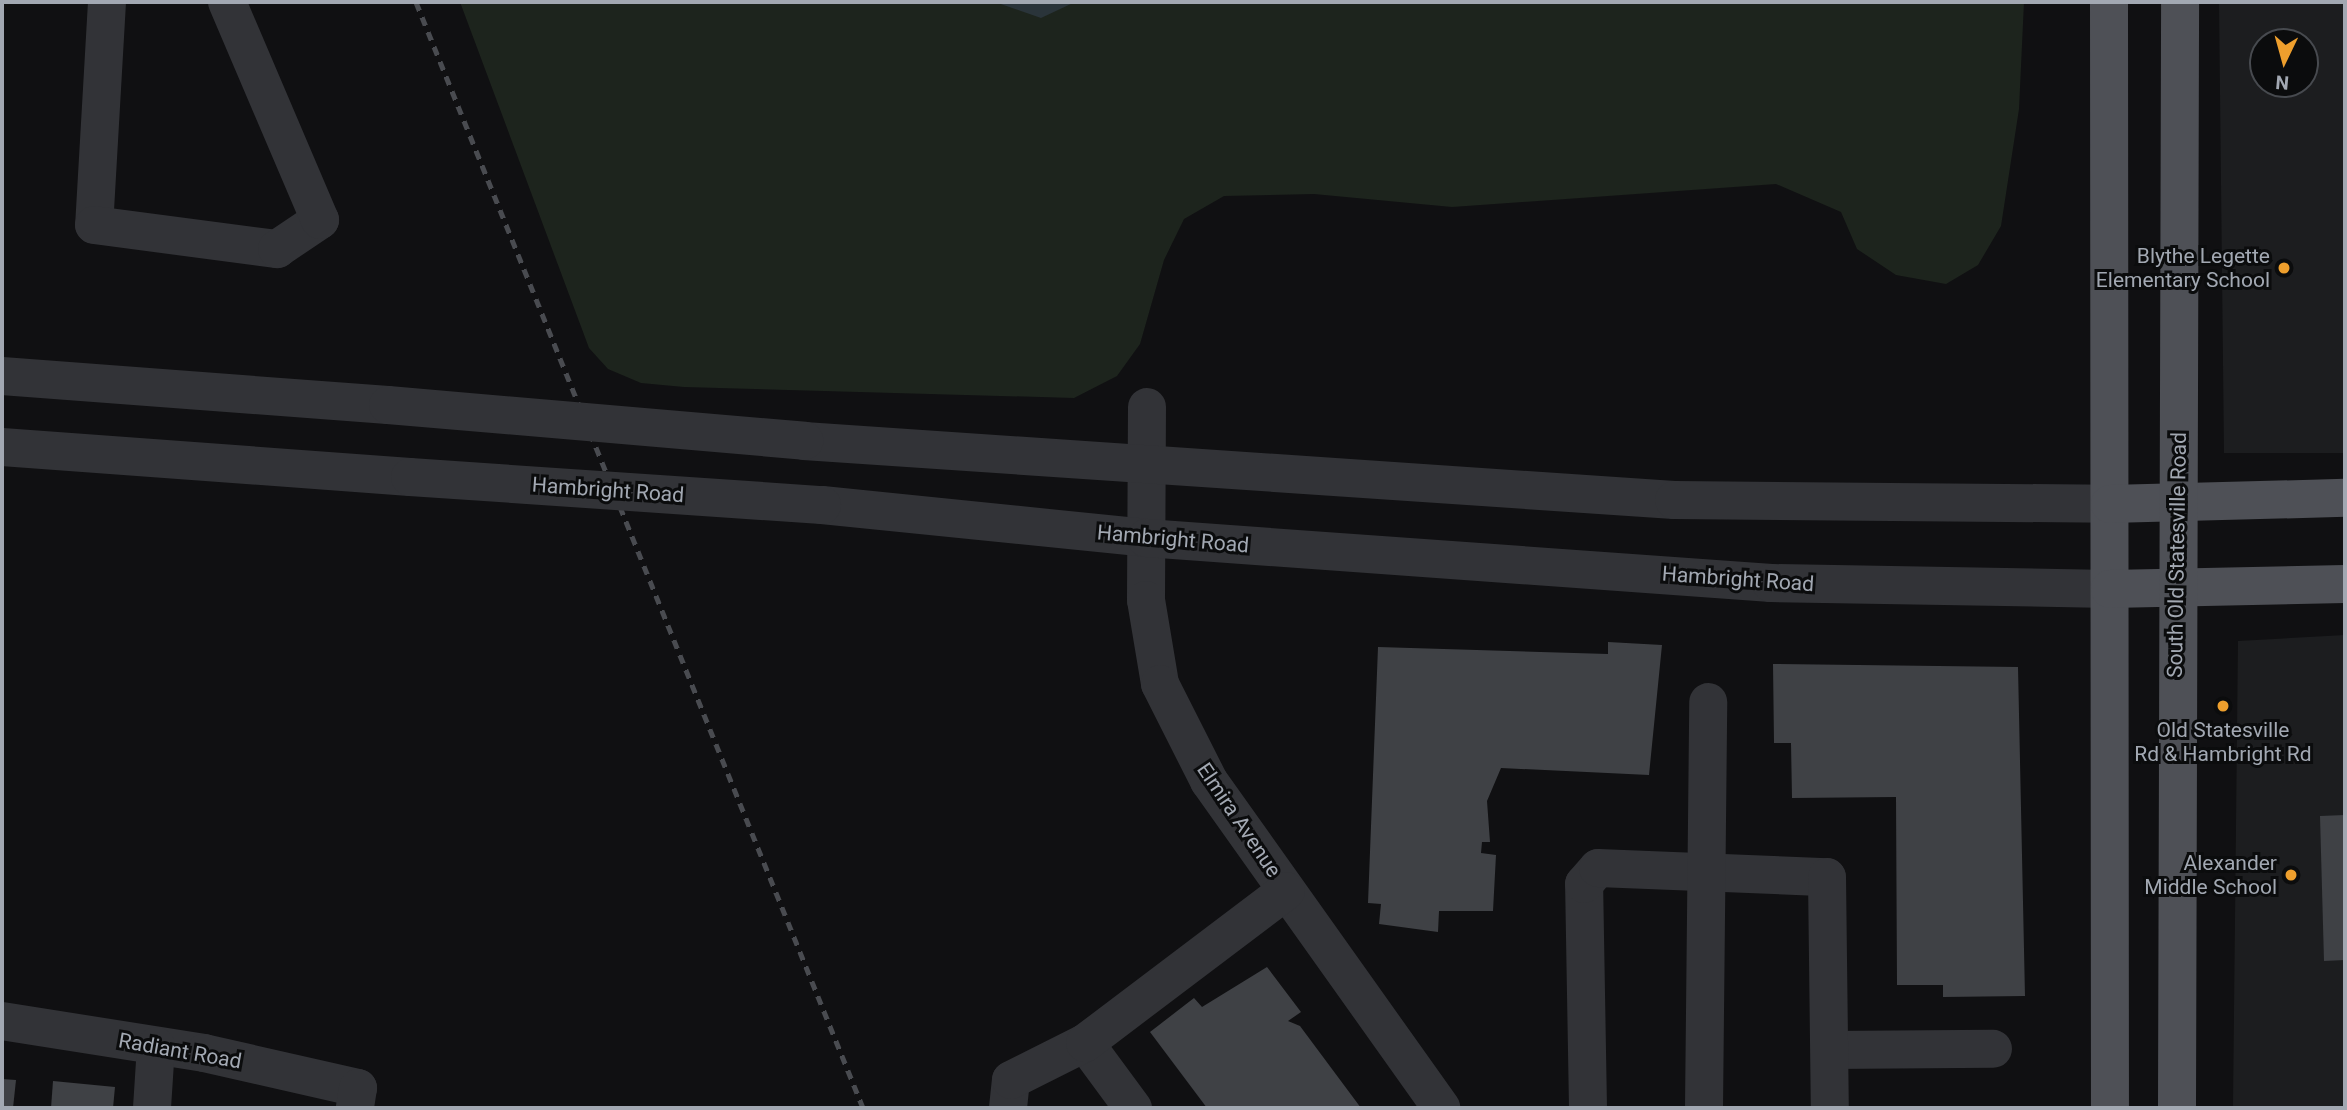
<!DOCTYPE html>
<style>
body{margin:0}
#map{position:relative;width:2347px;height:1110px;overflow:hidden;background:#101012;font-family:Roboto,sans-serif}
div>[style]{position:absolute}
.built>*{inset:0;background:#1c1d1f}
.green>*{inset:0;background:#1d241d}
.water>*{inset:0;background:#2a343a}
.building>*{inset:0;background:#3f4145}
.minor>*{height:38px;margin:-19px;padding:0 19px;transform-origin:19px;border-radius:19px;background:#323337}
.major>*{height:38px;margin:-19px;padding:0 19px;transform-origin:19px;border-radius:19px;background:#4e5056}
.rail>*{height:5px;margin-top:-2.5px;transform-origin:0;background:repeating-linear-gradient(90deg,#494b50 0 9px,transparent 0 16px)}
.minor-bridge>*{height:38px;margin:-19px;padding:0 19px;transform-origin:19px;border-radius:19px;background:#323337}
.dots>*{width:19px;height:19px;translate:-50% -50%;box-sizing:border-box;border:4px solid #0b0c0d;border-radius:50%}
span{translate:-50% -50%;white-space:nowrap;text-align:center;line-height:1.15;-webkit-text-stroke:6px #0b0c0d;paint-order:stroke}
.poi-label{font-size:21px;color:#a2a8b2}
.right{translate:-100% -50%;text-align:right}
.street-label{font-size:21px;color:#a2a8b2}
.frame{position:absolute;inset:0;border:4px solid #a2a8b2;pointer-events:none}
.north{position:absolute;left:2249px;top:28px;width:70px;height:70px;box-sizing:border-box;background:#0b0c0d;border:2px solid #474a4f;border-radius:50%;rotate:185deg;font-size:19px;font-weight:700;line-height:28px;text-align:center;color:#a2a8b2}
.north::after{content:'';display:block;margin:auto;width:24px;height:32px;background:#ee9f2d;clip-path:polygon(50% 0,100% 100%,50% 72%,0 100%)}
</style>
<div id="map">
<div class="built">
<i style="clip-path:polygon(evenodd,2219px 2px,2345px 2px,2345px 453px,2224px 453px,2219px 2px,2263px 42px,2305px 42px,2305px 84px,2263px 84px,2263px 42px)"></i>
<i style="clip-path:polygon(2345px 635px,2345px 1108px,2233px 1108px,2238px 641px)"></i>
</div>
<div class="green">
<i style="clip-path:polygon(460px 2px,2024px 2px,2019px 109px,2001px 226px,1978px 265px,1946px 284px,1896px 275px,1857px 249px,1841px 212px,1776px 184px,1452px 207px,1314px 194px,1224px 196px,1184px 219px,1164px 260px,1140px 344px,1117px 376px,1074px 398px,684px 387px,641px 383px,608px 369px,589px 348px)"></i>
</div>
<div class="water">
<i style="clip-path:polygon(995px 2px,1075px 2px,1041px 18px)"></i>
</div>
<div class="building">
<i style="clip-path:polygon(1608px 642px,1662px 645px,1649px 775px,1501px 768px,1487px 801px,1490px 842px,1482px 842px,1481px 853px,1496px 855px,1493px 911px,1439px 911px,1438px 932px,1379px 924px,1381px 904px,1368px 903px,1378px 647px,1608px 654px)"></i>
<i style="clip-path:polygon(1773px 664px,2018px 667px,2025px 996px,1943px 997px,1943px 985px,1897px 985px,1896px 797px,1792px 798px,1791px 743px,1774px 743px)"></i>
<i style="clip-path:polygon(2345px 815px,2345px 960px,2324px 961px,2320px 816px)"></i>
<i style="clip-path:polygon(1267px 967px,1301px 1012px,1288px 1021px,1300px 1026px,1361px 1108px,1207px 1108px,1150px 1032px,1194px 998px,1202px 1007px)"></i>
<i style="clip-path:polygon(2px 1079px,16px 1080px,13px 1108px,2px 1108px)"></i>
<i style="clip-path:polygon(53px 1081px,115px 1087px,113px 1108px,51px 1108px)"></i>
</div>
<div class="minor">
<i style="left:107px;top:2px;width:223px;rotate:93.3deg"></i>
<i style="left:94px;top:225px;width:185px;rotate:7.5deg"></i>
<i style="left:277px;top:249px;width:52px;rotate:-34deg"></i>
<i style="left:320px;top:220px;width:237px;rotate:-113.1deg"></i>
<i style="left:2px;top:376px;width:387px;rotate:4.3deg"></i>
<i style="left:1147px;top:407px;width:193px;rotate:90.3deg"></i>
<i style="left:1146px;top:600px;width:85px;rotate:80.5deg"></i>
<i style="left:1160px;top:684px;width:109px;rotate:63.2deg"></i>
<i style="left:1209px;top:781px;width:401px;rotate:54.6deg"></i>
<i style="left:804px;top:441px;width:872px;rotate:3.88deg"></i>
<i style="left:1674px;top:500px;width:436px;rotate:0.5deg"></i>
<i style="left:2px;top:447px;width:409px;rotate:4.2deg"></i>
<i style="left:822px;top:505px;width:326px;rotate:5.8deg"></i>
<i style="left:1146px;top:538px;width:627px;rotate:4.12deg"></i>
<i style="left:1771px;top:583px;width:339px;rotate:1deg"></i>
<i style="left:2px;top:1021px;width:205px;rotate:9deg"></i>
<i style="left:204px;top:1053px;width:158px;rotate:12.8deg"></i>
<i style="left:358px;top:1088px;width:20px;rotate:99deg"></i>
<i style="left:1085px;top:1043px;width:81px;rotate:53.6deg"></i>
<i style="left:1830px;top:1050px;width:163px;rotate:-0.4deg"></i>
<i style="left:152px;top:1108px;width:62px;rotate:-86.3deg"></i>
<i style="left:1008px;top:1108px;width:28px;rotate:-84deg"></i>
<i style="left:1011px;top:1080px;width:83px;rotate:-26.6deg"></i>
<i style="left:1085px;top:1043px;width:252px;rotate:-37.1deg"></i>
<i style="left:1588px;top:1108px;width:224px;rotate:-91deg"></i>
<i style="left:1584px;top:884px;width:21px;rotate:-49deg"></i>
<i style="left:1598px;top:868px;width:229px;rotate:2.3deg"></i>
<i style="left:1827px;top:877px;width:231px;rotate:89.3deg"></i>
<i style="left:1704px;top:1108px;width:406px;rotate:-89.4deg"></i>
</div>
<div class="major">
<i style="left:2109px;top:2px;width:1106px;rotate:89.95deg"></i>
<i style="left:2110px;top:504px;width:235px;rotate:-1.5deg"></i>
<i style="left:2110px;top:589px;width:235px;rotate:-1.2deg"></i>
<i style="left:2177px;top:1108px;width:1106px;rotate:-89.84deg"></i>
</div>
<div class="rail">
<i style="left:416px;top:2px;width:1193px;rotate:67.99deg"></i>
</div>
<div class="minor-bridge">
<i style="left:388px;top:405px;width:418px;rotate:4.9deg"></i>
<i style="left:410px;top:477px;width:413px;rotate:3.9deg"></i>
</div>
<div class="dots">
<i style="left:2284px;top:268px;background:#ee9f2d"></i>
<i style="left:2223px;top:706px;background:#ee9f2d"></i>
<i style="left:2291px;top:875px;background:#ee9f2d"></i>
</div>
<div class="poi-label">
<span class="right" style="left:2270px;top:268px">Blythe Legette<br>Elementary School</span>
<span style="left:2223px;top:742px">Old Statesville<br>Rd &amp; Hambright Rd</span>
<span class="right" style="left:2277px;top:875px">Alexander<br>Middle School</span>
</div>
<div class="street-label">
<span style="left:608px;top:490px;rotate:4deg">Hambright Road</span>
<span style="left:1173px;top:539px;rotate:5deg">Hambright Road</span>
<span style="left:2177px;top:555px;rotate:-89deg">South Old Statesville Road</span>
<span style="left:1738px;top:579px;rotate:4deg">Hambright Road</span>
<span style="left:1239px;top:820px;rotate:56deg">Elmira Avenue</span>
<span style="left:180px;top:1051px;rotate:10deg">Radiant Road</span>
</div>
<div class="frame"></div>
<div class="north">N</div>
</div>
